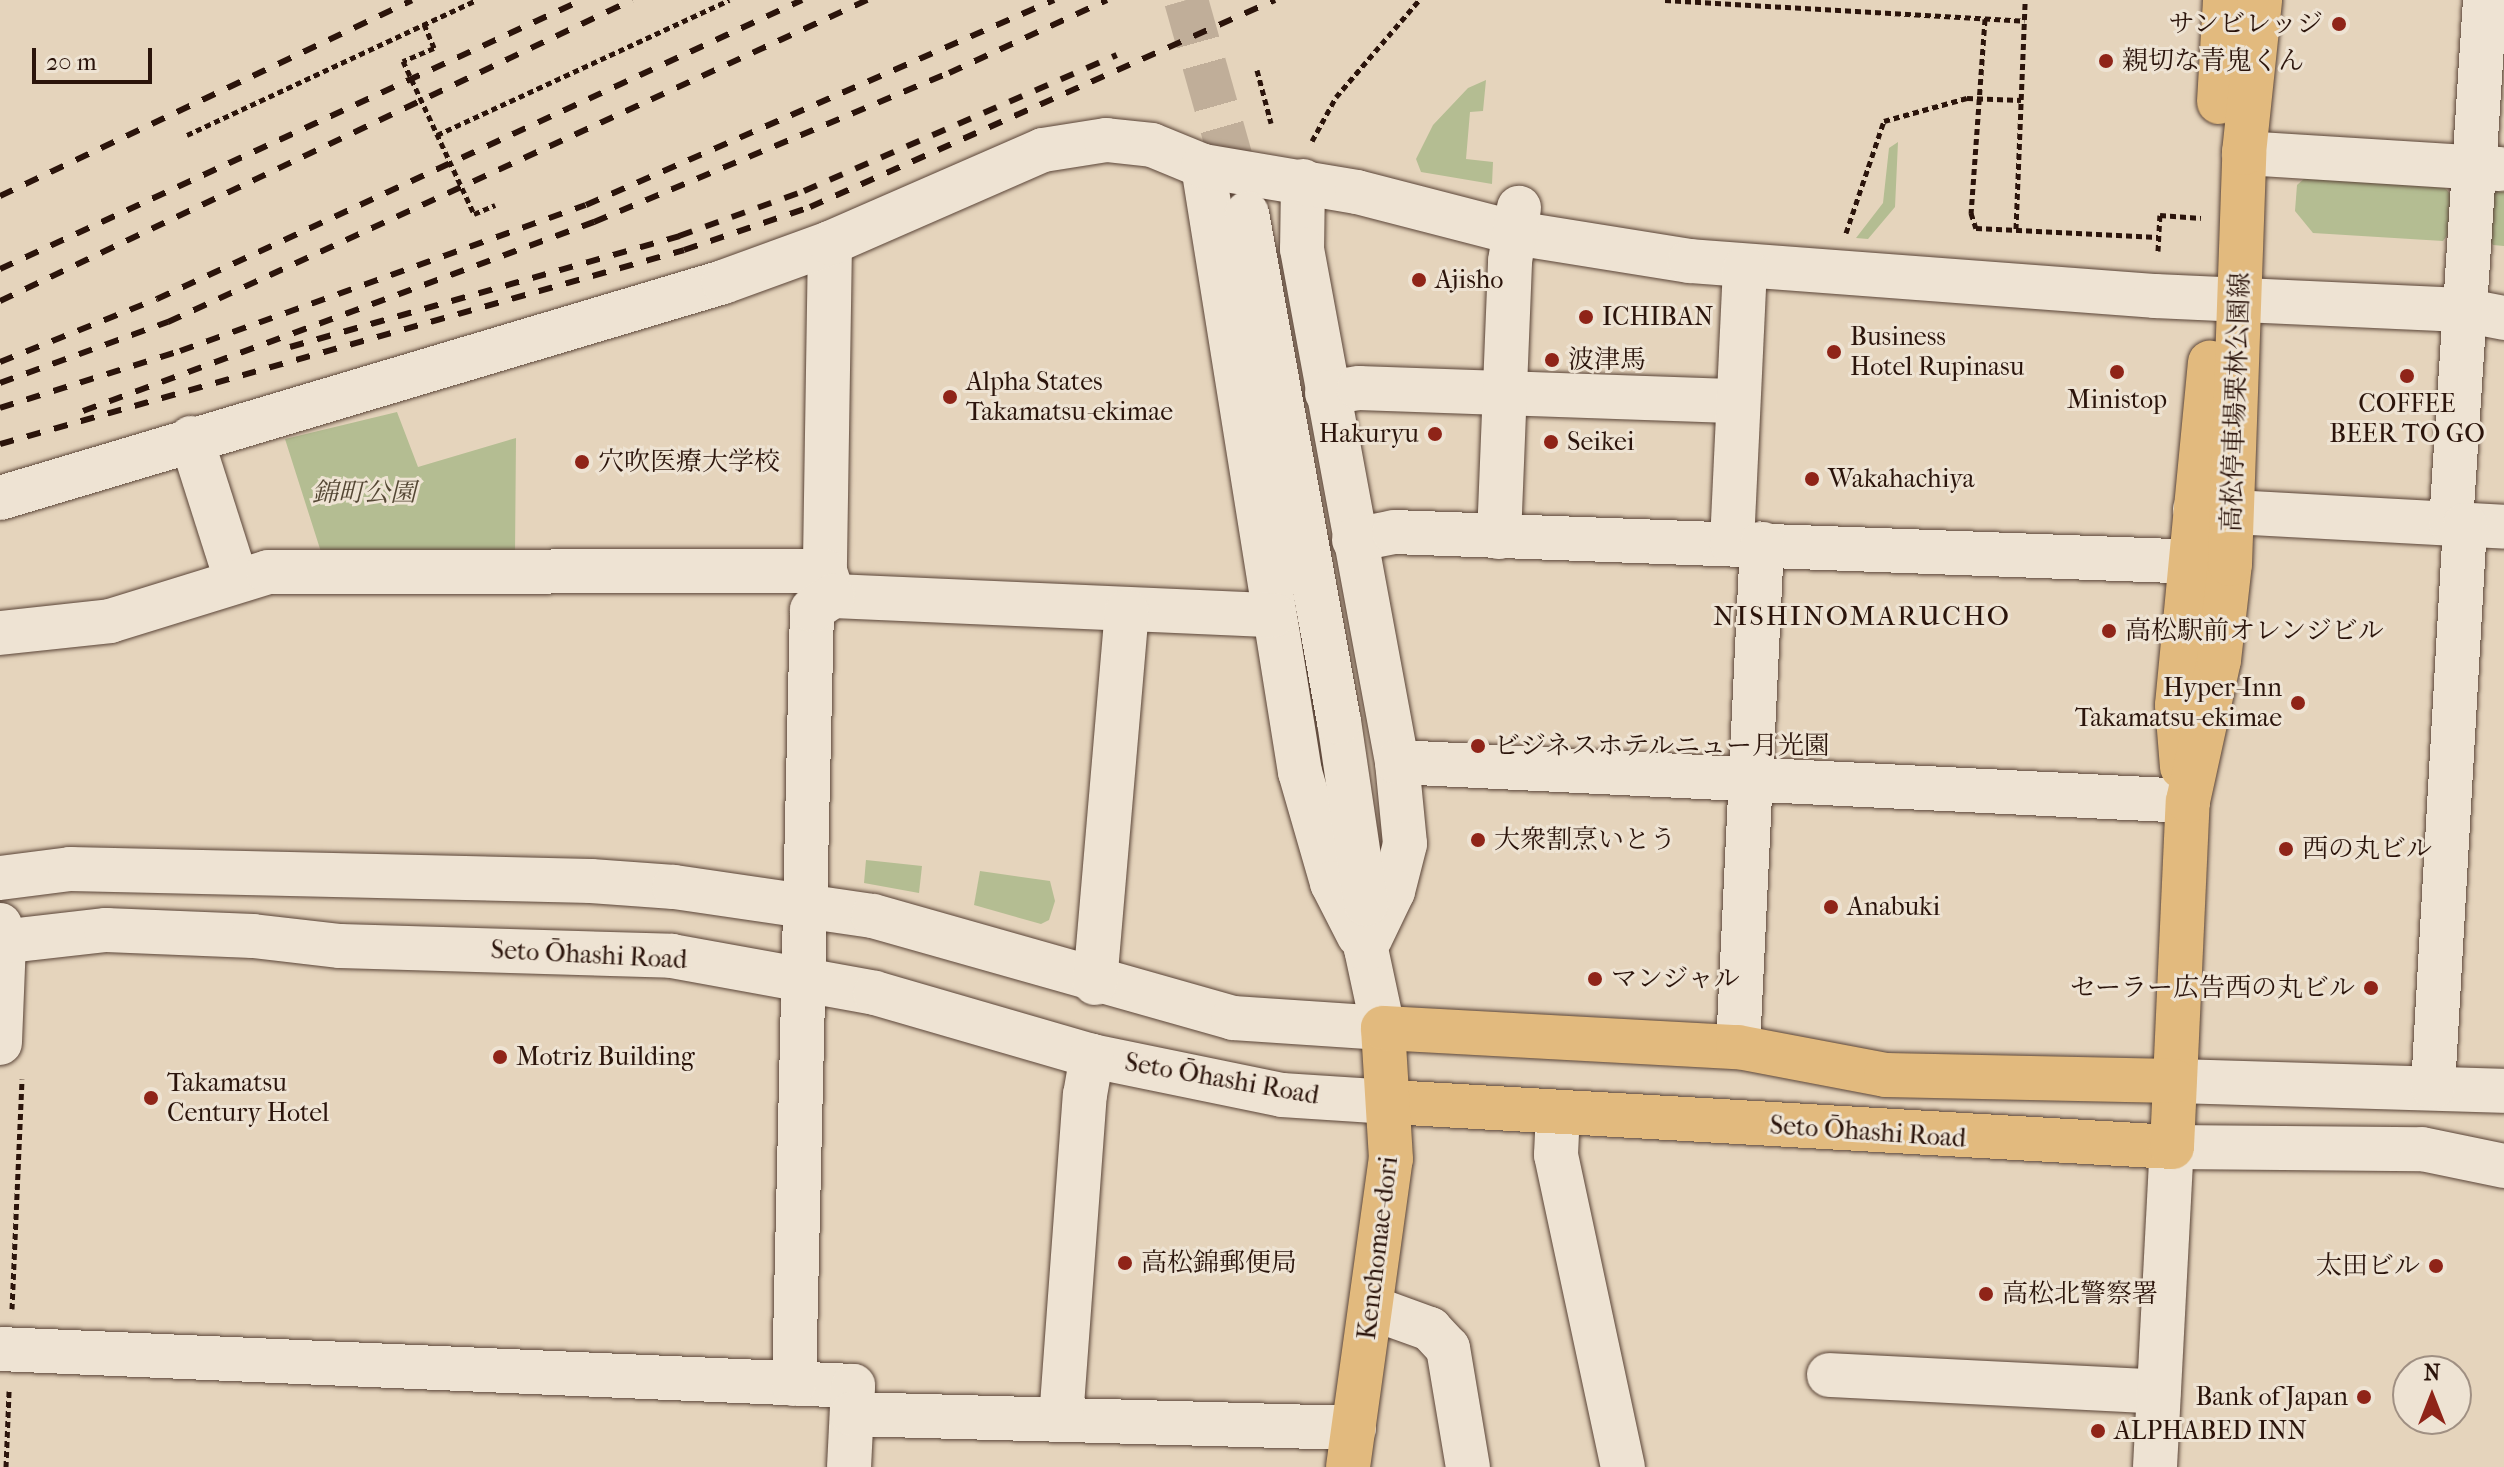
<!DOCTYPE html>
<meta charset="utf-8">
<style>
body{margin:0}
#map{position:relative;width:2504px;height:1467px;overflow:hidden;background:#e5d4bc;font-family:"IM FELL French Canon","Noto Serif JP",serif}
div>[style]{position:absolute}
.green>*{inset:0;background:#b4bd92}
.minor-tunnel>*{height:44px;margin-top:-22px;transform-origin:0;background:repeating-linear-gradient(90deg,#c0ae99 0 44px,transparent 0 66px)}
.path>*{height:5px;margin-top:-2.5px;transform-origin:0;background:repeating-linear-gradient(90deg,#2b140b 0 6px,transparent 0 10px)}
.roads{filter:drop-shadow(0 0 2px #5a4437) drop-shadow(0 0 2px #5a4437)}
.minor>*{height:44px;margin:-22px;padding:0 22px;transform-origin:22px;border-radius:22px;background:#eee3d3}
.major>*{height:44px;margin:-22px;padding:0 22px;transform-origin:22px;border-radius:22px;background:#e2ba7e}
.rail>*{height:6px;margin-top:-3px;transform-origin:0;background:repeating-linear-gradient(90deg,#2b140b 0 14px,transparent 0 28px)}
.dots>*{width:22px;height:22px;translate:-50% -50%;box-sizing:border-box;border:4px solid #eee3d3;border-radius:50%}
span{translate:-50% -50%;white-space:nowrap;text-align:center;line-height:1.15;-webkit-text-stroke:6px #eee3d3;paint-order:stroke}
.poi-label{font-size:26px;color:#2b140b}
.right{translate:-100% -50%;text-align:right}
.left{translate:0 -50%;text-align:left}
.street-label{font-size:26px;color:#2b140b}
.park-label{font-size:26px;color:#544734;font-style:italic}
.neighbourhood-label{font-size:28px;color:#2b140b;letter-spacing:2px}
.north{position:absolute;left:2392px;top:1355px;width:80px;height:80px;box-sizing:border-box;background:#eee3d3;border:2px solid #a09083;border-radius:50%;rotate:0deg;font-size:22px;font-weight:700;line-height:32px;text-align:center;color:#2b140b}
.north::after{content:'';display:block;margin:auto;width:28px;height:36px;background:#8f2418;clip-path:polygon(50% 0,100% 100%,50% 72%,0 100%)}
.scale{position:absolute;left:32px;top:48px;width:120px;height:36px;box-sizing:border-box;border:4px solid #2b140b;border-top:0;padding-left:10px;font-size:24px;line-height:28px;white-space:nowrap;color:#2b140b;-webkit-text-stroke:6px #eee3d3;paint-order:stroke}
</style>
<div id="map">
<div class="green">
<i style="clip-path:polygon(1486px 80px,1483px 111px,1470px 112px,1466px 159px,1493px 162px,1492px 184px,1421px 172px,1416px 159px,1433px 125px,1468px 88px)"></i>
<i style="clip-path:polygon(1898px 142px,1895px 207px,1868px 239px,1856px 238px,1883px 203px,1889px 148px)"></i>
<i style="clip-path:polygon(2305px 178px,2445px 188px,2454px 198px,2452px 229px,2443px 241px,2313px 233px,2295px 211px,2297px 185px)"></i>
<i style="clip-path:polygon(2494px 189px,2504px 190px,2504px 246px,2493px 245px,2482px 231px)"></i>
<i style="clip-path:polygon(397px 412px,418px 467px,516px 438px,515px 555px,321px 552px,285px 439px)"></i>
<i style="clip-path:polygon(866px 860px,922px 866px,919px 893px,864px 883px)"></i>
<i style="clip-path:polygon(980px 871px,1050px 881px,1055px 901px,1049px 920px,1041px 924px,974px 905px)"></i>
</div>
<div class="minor-tunnel">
<i style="left:1186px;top:0;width:213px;rotate:74.2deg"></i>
</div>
<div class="path">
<i style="left:1665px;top:0;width:360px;rotate:3.3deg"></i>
<i style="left:1985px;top:19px;width:195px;rotate:94.1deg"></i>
<i style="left:1971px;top:213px;width:16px;rotate:72deg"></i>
<i style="left:1976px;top:228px;width:182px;rotate:2.8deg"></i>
<i style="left:424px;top:24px;width:26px;rotate:67deg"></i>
<i style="left:434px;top:48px;width:34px;rotate:157deg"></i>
<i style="left:403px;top:61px;width:169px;rotate:65.1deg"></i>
<i style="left:474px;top:214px;width:23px;rotate:-23deg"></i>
<i style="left:1257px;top:70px;width:55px;rotate:75.2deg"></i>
<i style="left:187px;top:135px;width:319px;rotate:-25deg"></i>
<i style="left:437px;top:135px;width:322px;rotate:-24.8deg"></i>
<i style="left:1312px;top:141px;width:50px;rotate:-61.4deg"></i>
<i style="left:1336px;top:97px;width:128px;rotate:-49.4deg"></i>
<i style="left:2016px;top:229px;width:229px;rotate:-87.7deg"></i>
<i style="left:1846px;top:233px;width:118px;rotate:-71.3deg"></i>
<i style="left:1884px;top:121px;width:86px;rotate:-15.5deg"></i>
<i style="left:1967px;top:98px;width:54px;rotate:2.1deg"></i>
<i style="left:2158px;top:251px;width:36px;rotate:-87deg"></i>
<i style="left:2160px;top:215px;width:41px;rotate:4.2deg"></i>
<i style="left:12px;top:1309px;width:230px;rotate:-87.5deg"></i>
<i style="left:6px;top:1467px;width:76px;rotate:-87.7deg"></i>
</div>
<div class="roads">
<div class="minor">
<i style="left:2244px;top:153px;width:257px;rotate:3.6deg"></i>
<i style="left:1203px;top:166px;width:614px;rotate:80.91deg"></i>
<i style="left:1300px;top:772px;width:116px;rotate:73.9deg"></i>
<i style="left:1332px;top:883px;width:59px;rotate:63deg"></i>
<i style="left:1303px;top:181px;width:68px;rotate:90.8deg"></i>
<i style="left:1302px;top:249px;width:522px;rotate:79.51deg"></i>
<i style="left:1397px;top:762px;width:82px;rotate:84.4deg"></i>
<i style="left:1405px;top:844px;width:49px;rotate:104.3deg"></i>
<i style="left:1393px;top:891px;width:53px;rotate:115.6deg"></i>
<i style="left:830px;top:243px;width:328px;rotate:90.9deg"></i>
<i style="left:825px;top:571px;width:26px;rotate:72deg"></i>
<i style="left:833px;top:596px;width:441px;rotate:2.5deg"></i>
<i style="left:1327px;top:393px;width:32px;rotate:-9deg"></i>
<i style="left:1359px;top:388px;width:379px;rotate:2deg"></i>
<i style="left:191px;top:438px;width:148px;rotate:72.3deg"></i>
<i style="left:0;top:498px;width:755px;rotate:-16.63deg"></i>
<i style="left:723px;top:282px;width:114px;rotate:-20deg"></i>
<i style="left:830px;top:243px;width:232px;rotate:-23.6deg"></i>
<i style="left:1043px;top:150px;width:64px;rotate:-9deg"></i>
<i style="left:1106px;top:140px;width:46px;rotate:6.2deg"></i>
<i style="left:1152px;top:145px;width:55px;rotate:22.4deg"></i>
<i style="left:1203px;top:166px;width:156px;rotate:9.6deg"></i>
<i style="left:1357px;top:192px;width:163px;rotate:14.5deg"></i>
<i style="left:1515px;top:233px;width:177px;rotate:9.1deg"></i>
<i style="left:1690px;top:261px;width:466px;rotate:4.3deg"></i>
<i style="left:2155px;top:296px;width:308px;rotate:2.6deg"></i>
<i style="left:2463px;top:310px;width:42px;rotate:11deg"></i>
<i style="left:2195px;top:510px;width:309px;rotate:3.1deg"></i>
<i style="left:2451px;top:523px;width:524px;rotate:-86.28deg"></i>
<i style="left:1499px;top:537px;width:276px;rotate:-87.7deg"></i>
<i style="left:1510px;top:261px;width:54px;rotate:-80.4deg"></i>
<i style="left:1354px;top:540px;width:41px;rotate:-11.3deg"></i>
<i style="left:1394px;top:532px;width:834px;rotate:2.13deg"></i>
<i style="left:1732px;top:543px;width:275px;rotate:-87.3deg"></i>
<i style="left:0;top:633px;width:111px;rotate:-6.2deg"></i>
<i style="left:110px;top:621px;width:165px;rotate:-17.2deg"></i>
<i style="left:268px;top:572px;width:557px;rotate:-0.1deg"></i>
<i style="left:1397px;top:762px;width:792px;rotate:2.82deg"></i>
<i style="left:0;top:878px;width:71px;rotate:-7.3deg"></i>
<i style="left:70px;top:869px;width:521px;rotate:1.32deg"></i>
<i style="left:591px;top:881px;width:83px;rotate:4.1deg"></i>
<i style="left:674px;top:887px;width:201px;rotate:8.3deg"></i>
<i style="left:873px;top:916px;width:374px;rotate:15.8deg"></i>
<i style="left:1233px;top:1018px;width:150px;rotate:3.8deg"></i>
<i style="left:1383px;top:1028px;width:81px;rotate:-102.1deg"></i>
<i style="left:1366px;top:949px;width:45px;rotate:-90deg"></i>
<i style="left:1366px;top:904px;width:184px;rotate:-98.4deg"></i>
<i style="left:1339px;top:722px;width:517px;rotate:-100.25deg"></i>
<i style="left:0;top:925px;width:17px;rotate:77deg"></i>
<i style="left:4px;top:942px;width:101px;rotate:92.3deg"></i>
<i style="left:0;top:942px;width:107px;rotate:-6.5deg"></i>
<i style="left:106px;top:930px;width:147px;rotate:2.3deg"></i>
<i style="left:253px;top:936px;width:88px;rotate:6.6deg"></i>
<i style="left:340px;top:946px;width:332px;rotate:1.7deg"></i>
<i style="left:672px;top:956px;width:206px;rotate:10.3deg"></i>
<i style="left:875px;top:993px;width:226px;rotate:16.2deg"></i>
<i style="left:1092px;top:1056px;width:194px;rotate:11.6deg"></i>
<i style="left:1282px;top:1095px;width:108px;rotate:3.7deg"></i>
<i style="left:1095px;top:983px;width:373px;rotate:-85.1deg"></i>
<i style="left:1738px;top:1047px;width:504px;rotate:-87.27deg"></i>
<i style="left:2174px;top:1081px;width:330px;rotate:1.7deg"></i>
<i style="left:2433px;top:1087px;width:563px;rotate:-86.74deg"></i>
<i style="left:1558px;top:1112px;width:43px;rotate:92.7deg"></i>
<i style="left:1556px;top:1155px;width:319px;rotate:77.9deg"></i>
<i style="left:1372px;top:1308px;width:62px;rotate:19.9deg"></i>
<i style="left:1430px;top:1329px;width:26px;rotate:47deg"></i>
<i style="left:1448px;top:1348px;width:121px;rotate:80.5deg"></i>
<i style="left:0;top:1349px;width:854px;rotate:2.48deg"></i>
<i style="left:853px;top:1386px;width:81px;rotate:92.8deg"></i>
<i style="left:1829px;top:1375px;width:330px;rotate:2.9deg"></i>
<i style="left:794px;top:1384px;width:774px;rotate:-88.67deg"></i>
<i style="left:812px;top:610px;width:25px;rotate:-34deg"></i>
<i style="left:852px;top:1414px;width:502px;rotate:1.6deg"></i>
<i style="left:1061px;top:1419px;width:325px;rotate:-85.8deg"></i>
<i style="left:1085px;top:1095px;width:40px;rotate:-80deg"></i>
<i style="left:2155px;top:1467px;width:320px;rotate:-87deg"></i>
<i style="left:2172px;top:1147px;width:250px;rotate:0.5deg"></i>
<i style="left:2422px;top:1149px;width:84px;rotate:11.7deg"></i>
</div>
<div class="major">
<i style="left:2219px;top:102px;width:102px;rotate:-86.6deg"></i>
<i style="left:2182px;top:767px;width:62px;rotate:-94.6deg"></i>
<i style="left:2177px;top:705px;width:344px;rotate:-84.5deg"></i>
<i style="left:1390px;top:1102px;width:783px;rotate:3.29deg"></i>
<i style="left:2172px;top:1147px;width:346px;rotate:-87.4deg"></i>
<i style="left:2188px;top:801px;width:144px;rotate:-77.6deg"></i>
<i style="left:2219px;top:660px;width:97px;rotate:-83.5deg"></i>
<i style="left:2230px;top:564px;width:411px;rotate:-88deg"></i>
<i style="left:2244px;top:153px;width:154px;rotate:-84deg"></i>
<i style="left:1348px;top:1467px;width:311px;rotate:-82.1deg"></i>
<i style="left:1391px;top:1159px;width:131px;rotate:-93.5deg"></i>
<i style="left:1383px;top:1028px;width:356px;rotate:3.1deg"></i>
<i style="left:1738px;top:1047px;width:151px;rotate:10.7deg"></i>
<i style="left:1886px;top:1075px;width:288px;rotate:1.2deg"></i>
</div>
</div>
<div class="rail">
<i style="left:0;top:196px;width:456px;rotate:-25.4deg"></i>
<i style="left:0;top:269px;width:641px;rotate:-24.81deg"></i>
<i style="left:0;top:301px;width:700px;rotate:-25.47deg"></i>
<i style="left:290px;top:347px;width:405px;rotate:-15.9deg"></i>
<i style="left:679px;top:236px;width:133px;rotate:-19.8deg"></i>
<i style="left:804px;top:191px;width:341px;rotate:-23.5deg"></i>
<i style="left:0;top:362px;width:169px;rotate:-21.9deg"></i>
<i style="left:157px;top:299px;width:711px;rotate:-24.87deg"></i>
<i style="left:0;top:383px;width:179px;rotate:-20deg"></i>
<i style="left:168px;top:322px;width:770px;rotate:-24.73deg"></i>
<i style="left:0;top:408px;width:189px;rotate:-17.6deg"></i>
<i style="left:180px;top:351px;width:431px;rotate:-19.8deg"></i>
<i style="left:586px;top:205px;width:511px;rotate:-23.66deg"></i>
<i style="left:83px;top:411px;width:545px;rotate:-20.3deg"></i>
<i style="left:594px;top:222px;width:385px;rotate:-22.8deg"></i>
<i style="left:949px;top:73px;width:174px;rotate:-24.8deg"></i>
<i style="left:0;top:444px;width:711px;rotate:-15.83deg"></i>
<i style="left:684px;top:250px;width:133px;rotate:-18.8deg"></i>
<i style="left:810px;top:207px;width:509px;rotate:-24deg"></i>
</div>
<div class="dots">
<i style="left:2339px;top:24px;background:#8f2418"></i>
<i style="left:2106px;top:61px;background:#8f2418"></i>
<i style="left:1419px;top:280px;background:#8f2418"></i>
<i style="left:1586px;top:317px;background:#8f2418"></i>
<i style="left:1834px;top:352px;background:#8f2418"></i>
<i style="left:1552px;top:360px;background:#8f2418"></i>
<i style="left:2117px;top:372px;background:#8f2418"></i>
<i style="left:2407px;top:376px;background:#8f2418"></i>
<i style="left:950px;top:397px;background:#8f2418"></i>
<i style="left:1435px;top:434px;background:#8f2418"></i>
<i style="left:1551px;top:442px;background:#8f2418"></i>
<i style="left:582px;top:462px;background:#8f2418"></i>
<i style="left:1812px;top:479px;background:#8f2418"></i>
<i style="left:2109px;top:631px;background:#8f2418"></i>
<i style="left:2298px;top:703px;background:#8f2418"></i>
<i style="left:1478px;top:746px;background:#8f2418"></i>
<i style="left:1478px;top:840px;background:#8f2418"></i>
<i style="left:2286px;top:849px;background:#8f2418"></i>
<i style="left:1831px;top:907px;background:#8f2418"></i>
<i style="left:1595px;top:979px;background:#8f2418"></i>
<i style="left:2371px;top:988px;background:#8f2418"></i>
<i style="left:500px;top:1057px;background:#8f2418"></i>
<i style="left:151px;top:1098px;background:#8f2418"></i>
<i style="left:1125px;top:1263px;background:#8f2418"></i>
<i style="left:2436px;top:1266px;background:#8f2418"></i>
<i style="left:1986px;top:1294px;background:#8f2418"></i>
<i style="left:2364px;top:1397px;background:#8f2418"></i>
<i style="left:2098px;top:1431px;background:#8f2418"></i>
</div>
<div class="poi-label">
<span class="right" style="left:2323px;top:24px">サンビレッジ</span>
<span class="left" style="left:2122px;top:61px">親切な青鬼くん</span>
<span class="left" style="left:1435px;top:280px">Ajisho</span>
<span class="left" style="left:1602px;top:317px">ICHIBAN</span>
<span class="left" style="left:1850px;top:352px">Business<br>Hotel Rupinasu</span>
<span class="left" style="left:1568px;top:360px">波津馬</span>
<span class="left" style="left:966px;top:397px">Alpha States<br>Takamatsu-ekimae</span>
<span style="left:2117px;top:400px">Ministop</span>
<span style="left:2407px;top:419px">COFFEE<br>BEER TO GO</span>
<span class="right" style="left:1419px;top:434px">Hakuryu</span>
<span class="left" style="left:1567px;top:442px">Seikei</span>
<span class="left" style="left:598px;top:462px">穴吹医療大学校</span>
<span class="left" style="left:1828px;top:479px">Wakahachiya</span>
<span class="left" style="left:2125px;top:631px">高松駅前オレンジビル</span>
<span class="right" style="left:2282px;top:703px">Hyper-Inn<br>Takamatsu-ekimae</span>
<span class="left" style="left:1494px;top:746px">ビジネスホテルニュー月光園</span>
<span class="left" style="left:1494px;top:840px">大衆割烹いとう</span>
<span class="left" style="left:2302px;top:849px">西の丸ビル</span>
<span class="left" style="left:1847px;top:907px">Anabuki</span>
<span class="left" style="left:1611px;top:979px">マンジャル</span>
<span class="right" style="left:2355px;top:988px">セーラー広告西の丸ビル</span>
<span class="left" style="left:516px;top:1057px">Motriz Building</span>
<span class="left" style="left:167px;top:1098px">Takamatsu<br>Century Hotel</span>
<span class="left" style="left:1141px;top:1263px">高松錦郵便局</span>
<span class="right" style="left:2420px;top:1266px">太田ビル</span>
<span class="left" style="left:2002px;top:1294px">高松北警察署</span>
<span class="right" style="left:2348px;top:1397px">Bank of Japan</span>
<span class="left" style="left:2114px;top:1431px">ALPHABED INN</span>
</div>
<div class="street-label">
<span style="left:2236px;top:402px;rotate:-88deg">高松停車場栗林公園線</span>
<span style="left:589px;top:955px;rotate:3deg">Seto Ōhashi Road</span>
<span style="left:1222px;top:1079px;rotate:10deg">Seto Ōhashi Road</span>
<span style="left:1868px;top:1132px;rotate:4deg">Seto Ōhashi Road</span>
<span style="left:1378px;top:1248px;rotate:-83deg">Kenchomae-dori</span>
</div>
<div class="park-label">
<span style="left:364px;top:493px">錦町公園</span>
</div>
<div class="neighbourhood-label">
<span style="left:1862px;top:616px">NISHINOMARUCHO</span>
</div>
<div class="north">N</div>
<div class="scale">20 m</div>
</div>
